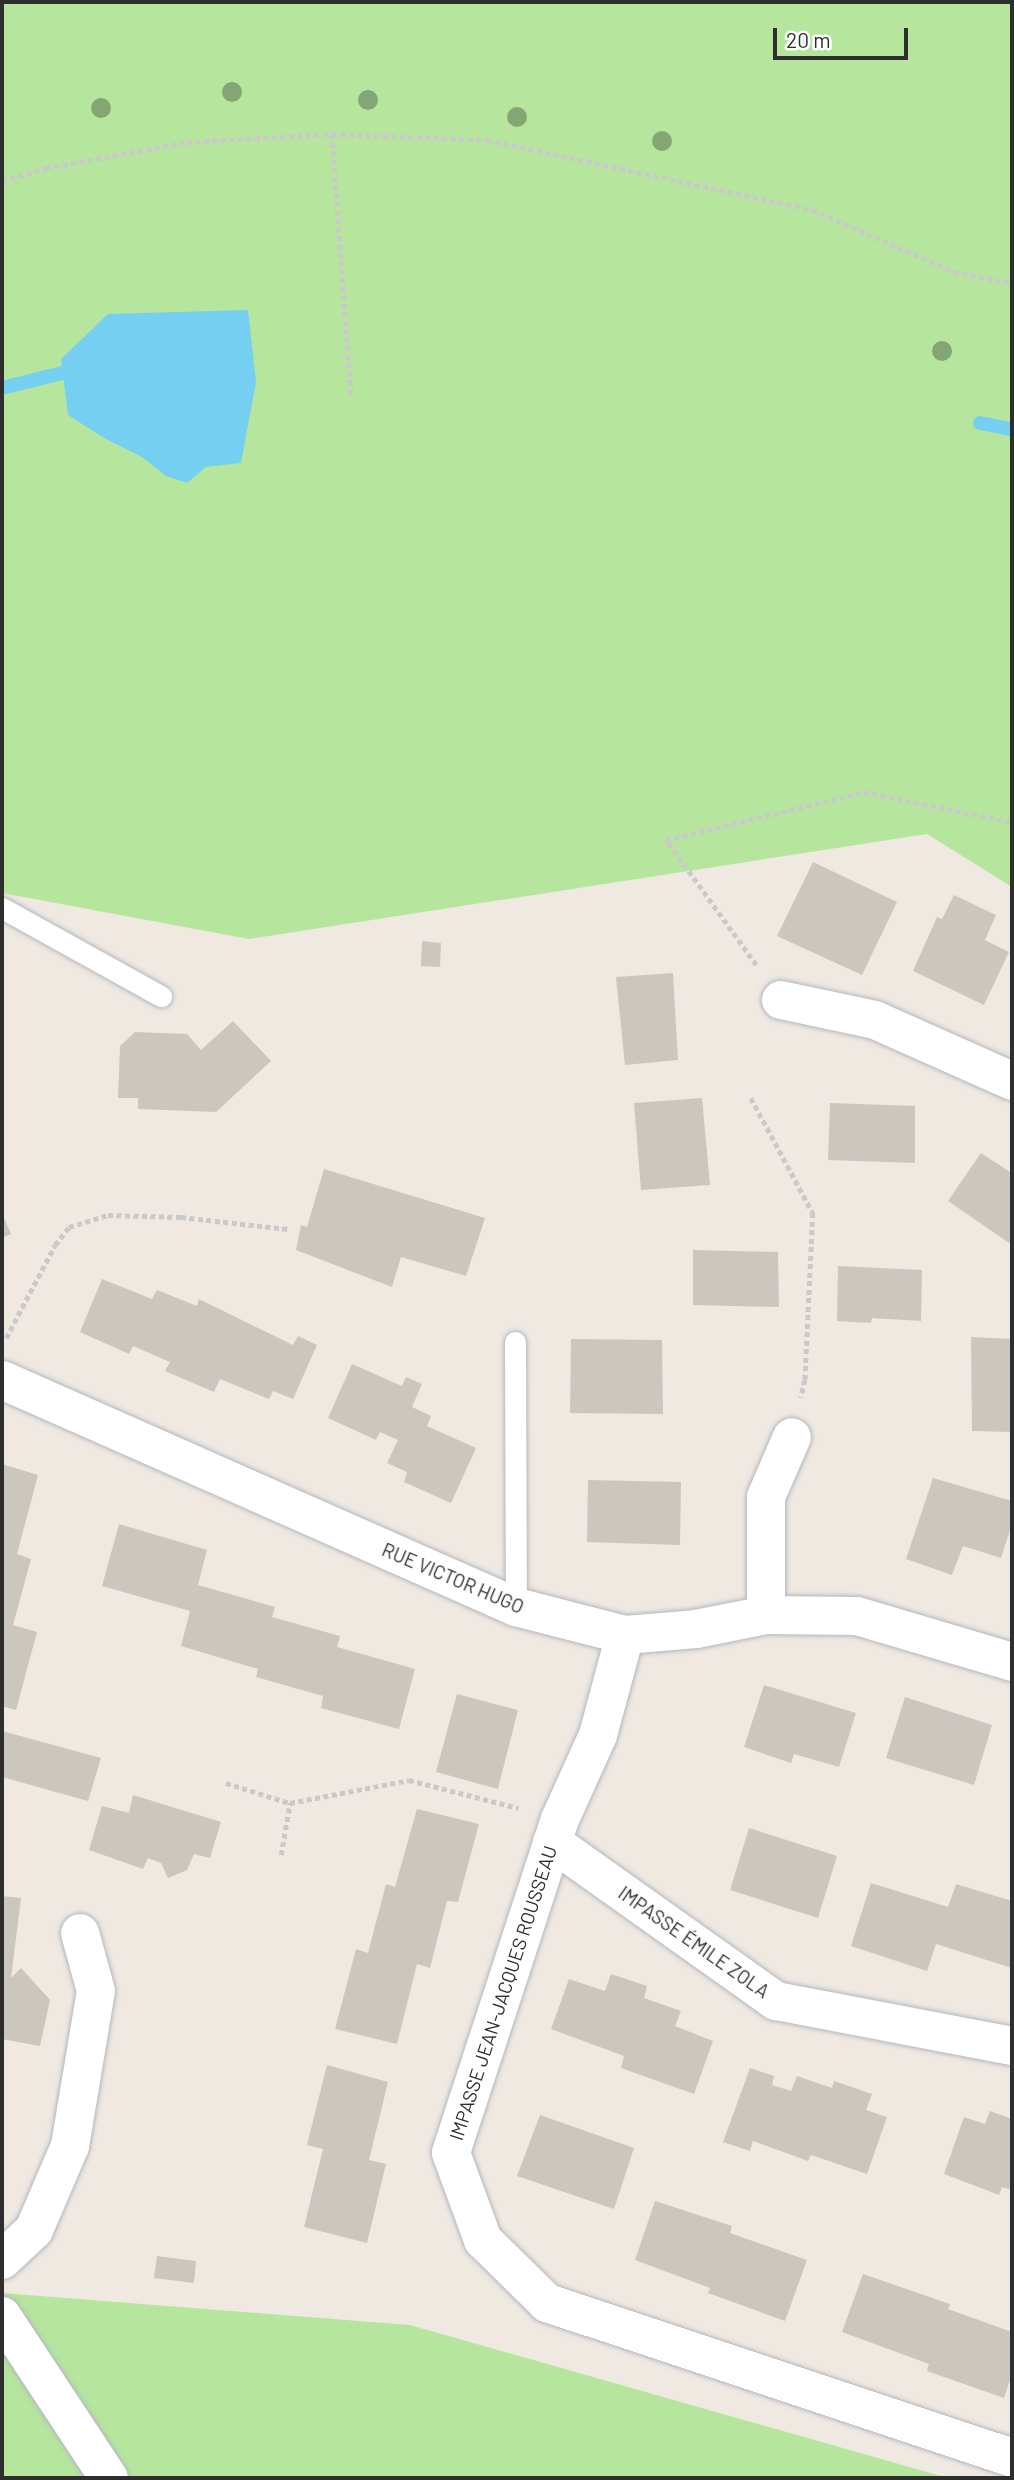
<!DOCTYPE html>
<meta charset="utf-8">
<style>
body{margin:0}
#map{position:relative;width:1014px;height:2480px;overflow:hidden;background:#efe9e1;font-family:Barlow,sans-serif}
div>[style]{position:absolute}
.green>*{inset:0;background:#b6e59e}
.water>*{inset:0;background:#75cff0}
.stream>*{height:14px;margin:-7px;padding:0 7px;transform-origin:7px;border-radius:7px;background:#75cff0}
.building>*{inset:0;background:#cbc7bf}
.path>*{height:4.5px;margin-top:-2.25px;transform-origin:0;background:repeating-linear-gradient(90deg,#c9c9c9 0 5px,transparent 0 8.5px)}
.roads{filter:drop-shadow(0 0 2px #b4b7c1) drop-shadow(0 0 2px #b4b7c1)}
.service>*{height:21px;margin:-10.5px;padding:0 10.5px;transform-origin:10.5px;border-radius:10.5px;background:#fff}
.minor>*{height:38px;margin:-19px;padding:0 19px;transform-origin:19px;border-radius:19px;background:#fff}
.secondary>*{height:38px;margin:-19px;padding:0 19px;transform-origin:19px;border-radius:19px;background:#fff}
.trees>*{width:20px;height:20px;margin:-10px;border-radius:50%;background:#84a574}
span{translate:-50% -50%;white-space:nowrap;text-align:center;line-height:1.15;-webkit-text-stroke:5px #fff;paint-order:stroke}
.street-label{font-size:19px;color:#2e2e2e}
.frame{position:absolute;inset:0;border:4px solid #2e2e2e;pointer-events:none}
.scale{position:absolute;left:773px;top:28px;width:135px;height:32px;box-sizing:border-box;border:4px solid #2e2e2e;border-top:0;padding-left:9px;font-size:21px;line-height:24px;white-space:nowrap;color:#2e2e2e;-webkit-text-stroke:5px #fff;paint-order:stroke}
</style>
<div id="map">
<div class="green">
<i style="clip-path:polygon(2px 2px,1012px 2px,1012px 887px,927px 834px,249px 939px,2px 893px)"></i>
<i style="clip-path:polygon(2px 2293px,410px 2325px,948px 2478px,2px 2478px)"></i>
</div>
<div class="water">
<i style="clip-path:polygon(248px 310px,256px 382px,241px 463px,206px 467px,187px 483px,166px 476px,142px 457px,104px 438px,68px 415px,61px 359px,108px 314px)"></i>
</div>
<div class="stream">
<i style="left:2px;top:388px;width:62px;rotate:-14deg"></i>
<i style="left:62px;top:373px;width:17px"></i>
<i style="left:980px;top:423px;width:33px;rotate:11deg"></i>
</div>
<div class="building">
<i style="clip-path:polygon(813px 862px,897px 902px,862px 975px,777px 936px)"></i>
<i style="clip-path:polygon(954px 895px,996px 915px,985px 940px,1009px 952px,984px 1005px,913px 971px,937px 917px,942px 919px)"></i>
<i style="clip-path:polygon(422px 941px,441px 943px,440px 967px,421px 966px)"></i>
<i style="clip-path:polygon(673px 973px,678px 1060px,625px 1065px,616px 977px)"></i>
<i style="clip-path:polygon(233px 1021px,271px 1061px,216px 1112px,138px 1109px,138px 1098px,118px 1098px,120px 1046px,135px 1032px,187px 1034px,201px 1050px)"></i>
<i style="clip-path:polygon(702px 1098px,710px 1185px,641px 1190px,634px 1103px)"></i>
<i style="clip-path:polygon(830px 1103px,915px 1106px,915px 1163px,828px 1160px)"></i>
<i style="clip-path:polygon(981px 1153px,1010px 1172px,1012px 1169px,1012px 1245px,948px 1201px)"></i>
<i style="clip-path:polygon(324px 1169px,485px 1218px,466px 1276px,401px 1257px,392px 1287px,296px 1250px,301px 1225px,307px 1227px)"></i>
<i style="clip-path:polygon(2px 1213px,11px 1234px,2px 1238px)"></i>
<i style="clip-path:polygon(693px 1250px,778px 1252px,779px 1307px,693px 1305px)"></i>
<i style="clip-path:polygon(838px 1266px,922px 1270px,921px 1321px,872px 1318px,871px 1323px,837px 1321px)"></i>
<i style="clip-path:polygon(102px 1279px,152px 1299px,157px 1290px,197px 1306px,199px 1299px,293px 1345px,298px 1336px,317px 1345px,293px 1399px,273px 1391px,269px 1399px,220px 1379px,214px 1392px,165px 1371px,170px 1362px,133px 1346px,129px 1354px,80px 1332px)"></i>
<i style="clip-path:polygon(971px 1337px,1012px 1339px,1012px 1432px,972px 1431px)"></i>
<i style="clip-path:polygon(571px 1339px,662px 1340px,663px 1414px,570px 1413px)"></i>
<i style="clip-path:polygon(352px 1364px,402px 1386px,406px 1377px,422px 1384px,412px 1407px,431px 1416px,427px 1426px,476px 1448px,451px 1503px,404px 1482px,407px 1472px,387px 1463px,398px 1440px,380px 1432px,376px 1440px,328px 1418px)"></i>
<i style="clip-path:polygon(2px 1464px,38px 1475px,17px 1554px,31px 1559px,13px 1625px,37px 1632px,16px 1710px,2px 1706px)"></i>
<i style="clip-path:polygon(933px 1478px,1012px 1501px,1012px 1524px,1001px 1558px,963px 1546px,952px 1575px,906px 1559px)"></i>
<i style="clip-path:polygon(588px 1480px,681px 1482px,680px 1545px,587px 1542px)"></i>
<i style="clip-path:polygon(119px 1524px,207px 1550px,198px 1585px,275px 1607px,272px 1617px,340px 1636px,337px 1647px,415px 1669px,399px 1729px,321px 1708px,323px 1696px,256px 1677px,258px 1669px,181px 1646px,190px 1611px,102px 1586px)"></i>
<i style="clip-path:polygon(764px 1685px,856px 1713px,839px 1767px,794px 1754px,791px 1763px,744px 1747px)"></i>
<i style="clip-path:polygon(457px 1694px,518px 1710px,498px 1789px,436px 1772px)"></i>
<i style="clip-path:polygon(905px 1697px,992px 1725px,974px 1785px,886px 1758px)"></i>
<i style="clip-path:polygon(2px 1731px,101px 1758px,88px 1801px,2px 1777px)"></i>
<i style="clip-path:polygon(133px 1795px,221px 1822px,210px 1858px,194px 1854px,187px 1870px,168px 1878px,161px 1863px,148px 1858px,143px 1869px,89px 1850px,102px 1806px,129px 1813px)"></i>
<i style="clip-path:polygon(417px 1809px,479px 1824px,458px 1902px,447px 1901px,430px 1968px,417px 1964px,397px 2044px,335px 2029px,356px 1949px,368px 1953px,386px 1884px,395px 1887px)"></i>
<i style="clip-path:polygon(749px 1828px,837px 1856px,818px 1918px,730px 1890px)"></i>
<i style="clip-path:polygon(871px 1883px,948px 1907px,956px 1884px,1012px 1901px,1012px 1968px,936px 1944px,927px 1971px,851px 1946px)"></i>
<i style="clip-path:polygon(2px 1896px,21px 1898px,11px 1978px,21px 1968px,50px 2000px,40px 2046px,2px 2039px)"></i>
<i style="clip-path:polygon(611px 1974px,647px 1986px,644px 1998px,681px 2011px,675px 2026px,713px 2041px,694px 2094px,621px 2068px,624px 2056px,551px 2029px,569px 1979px,605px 1991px)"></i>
<i style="clip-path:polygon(327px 2065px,388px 2082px,369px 2160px,386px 2164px,367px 2243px,304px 2227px,323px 2149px,307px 2145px)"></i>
<i style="clip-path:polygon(750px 2068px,774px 2076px,772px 2085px,791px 2091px,797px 2076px,832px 2088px,834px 2081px,872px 2094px,866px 2110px,887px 2117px,867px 2174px,811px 2155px,808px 2161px,753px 2141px,750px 2151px,723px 2142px)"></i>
<i style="clip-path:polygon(990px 2111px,1012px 2119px,1012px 2190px,1002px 2187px,999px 2195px,944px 2174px,964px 2117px,985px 2124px)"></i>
<i style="clip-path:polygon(540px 2115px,634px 2148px,614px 2209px,517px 2176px)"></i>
<i style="clip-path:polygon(655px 2201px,732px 2226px,730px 2233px,807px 2260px,785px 2321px,708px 2293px,710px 2288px,635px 2260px)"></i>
<i style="clip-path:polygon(157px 2256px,196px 2261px,194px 2283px,154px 2278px)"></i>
<i style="clip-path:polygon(863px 2274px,950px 2304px,948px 2309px,1012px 2332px,1012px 2374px,1004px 2398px,927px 2371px,929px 2364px,842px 2332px)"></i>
</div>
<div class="path">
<i style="left:332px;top:134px;width:262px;rotate:85.8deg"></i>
<i style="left:2px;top:181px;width:46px;rotate:-16.5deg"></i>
<i style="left:46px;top:168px;width:143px;rotate:-10.4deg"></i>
<i style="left:187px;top:142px;width:145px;rotate:-3.2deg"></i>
<i style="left:332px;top:134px;width:155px;rotate:2.2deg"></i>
<i style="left:487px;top:140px;width:333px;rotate:12.1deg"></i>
<i style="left:813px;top:210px;width:154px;rotate:23.7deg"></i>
<i style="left:954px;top:272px;width:59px;rotate:10.7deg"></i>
<i style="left:756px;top:965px;width:154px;rotate:-125.8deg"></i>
<i style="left:666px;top:840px;width:204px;rotate:-13.6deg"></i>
<i style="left:864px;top:792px;width:151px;rotate:11.5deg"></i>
<i style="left:751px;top:1098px;width:131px;rotate:61.7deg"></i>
<i style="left:813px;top:1213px;width:167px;rotate:92.7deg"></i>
<i style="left:805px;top:1380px;width:18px;rotate:103deg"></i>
<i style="left:6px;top:1338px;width:105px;rotate:-62.2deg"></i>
<i style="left:55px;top:1245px;width:23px;rotate:-52deg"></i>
<i style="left:69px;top:1227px;width:41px;rotate:-17.1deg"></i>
<i style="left:108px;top:1215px;width:73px;rotate:1.6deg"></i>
<i style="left:181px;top:1217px;width:108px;rotate:6.4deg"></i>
<i style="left:226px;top:1783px;width:67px;rotate:17.4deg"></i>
<i style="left:290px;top:1803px;width:121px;rotate:-10.9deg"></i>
<i style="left:409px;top:1780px;width:113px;rotate:14.4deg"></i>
<i style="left:281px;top:1855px;width:53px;rotate:-80.2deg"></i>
</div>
<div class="roads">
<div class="service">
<i style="left:2px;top:908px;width:182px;rotate:29deg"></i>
<i style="left:515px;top:1342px;width:265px;rotate:89.8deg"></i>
</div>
<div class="minor">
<i style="left:781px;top:1000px;width:96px;rotate:12deg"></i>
<i style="left:875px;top:1020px;width:150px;rotate:24deg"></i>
<i style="left:2px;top:1380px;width:562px;rotate:23.83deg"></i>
<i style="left:516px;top:1607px;width:113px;rotate:14.4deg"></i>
<i style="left:625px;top:1635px;width:71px;rotate:-4.8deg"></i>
<i style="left:696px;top:1629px;width:71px;rotate:-11.3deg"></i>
<i style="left:766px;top:1615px;width:91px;rotate:0.6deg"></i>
<i style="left:857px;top:1616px;width:162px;rotate:16.5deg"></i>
<i style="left:766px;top:1615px;width:118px;rotate:-90deg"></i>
<i style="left:766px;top:1497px;width:65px;rotate:-66.6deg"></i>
<i style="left:625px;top:1635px;width:104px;rotate:105.1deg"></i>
<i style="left:598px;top:1735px;width:92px;rotate:114.3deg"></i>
<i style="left:560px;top:1819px;width:351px;rotate:108.1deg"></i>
<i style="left:451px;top:2153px;width:93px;rotate:69.8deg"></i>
<i style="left:483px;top:2240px;width:90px;rotate:44.5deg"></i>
<i style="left:547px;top:2303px;width:490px;rotate:18.4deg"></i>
<i style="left:552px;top:1842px;width:275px;rotate:35.4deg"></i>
<i style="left:776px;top:2001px;width:240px;rotate:10.8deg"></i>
<i style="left:2px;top:2260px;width:44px;rotate:-43.2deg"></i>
<i style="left:34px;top:2230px;width:91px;rotate:-66.8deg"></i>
<i style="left:70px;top:2146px;width:157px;rotate:-80.5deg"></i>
<i style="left:96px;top:1991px;width:60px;rotate:-105.4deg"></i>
</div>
<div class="secondary">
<i style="left:2px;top:2316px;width:194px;rotate:56.6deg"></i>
</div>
</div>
<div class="trees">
<i style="left:232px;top:92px"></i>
<i style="left:368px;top:100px"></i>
<i style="left:101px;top:108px"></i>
<i style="left:517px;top:117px"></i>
<i style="left:662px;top:141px"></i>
<i style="left:942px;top:351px"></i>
</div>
<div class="street-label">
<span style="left:453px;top:1578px;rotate:23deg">RUE VICTOR HUGO</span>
<span style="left:694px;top:1942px;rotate:35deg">IMPASSE ÉMILE ZOLA</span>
<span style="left:503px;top:1993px;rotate:-72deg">IMPASSE JEAN-JACQUES ROUSSEAU</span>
</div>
<div class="frame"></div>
<div class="scale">20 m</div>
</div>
